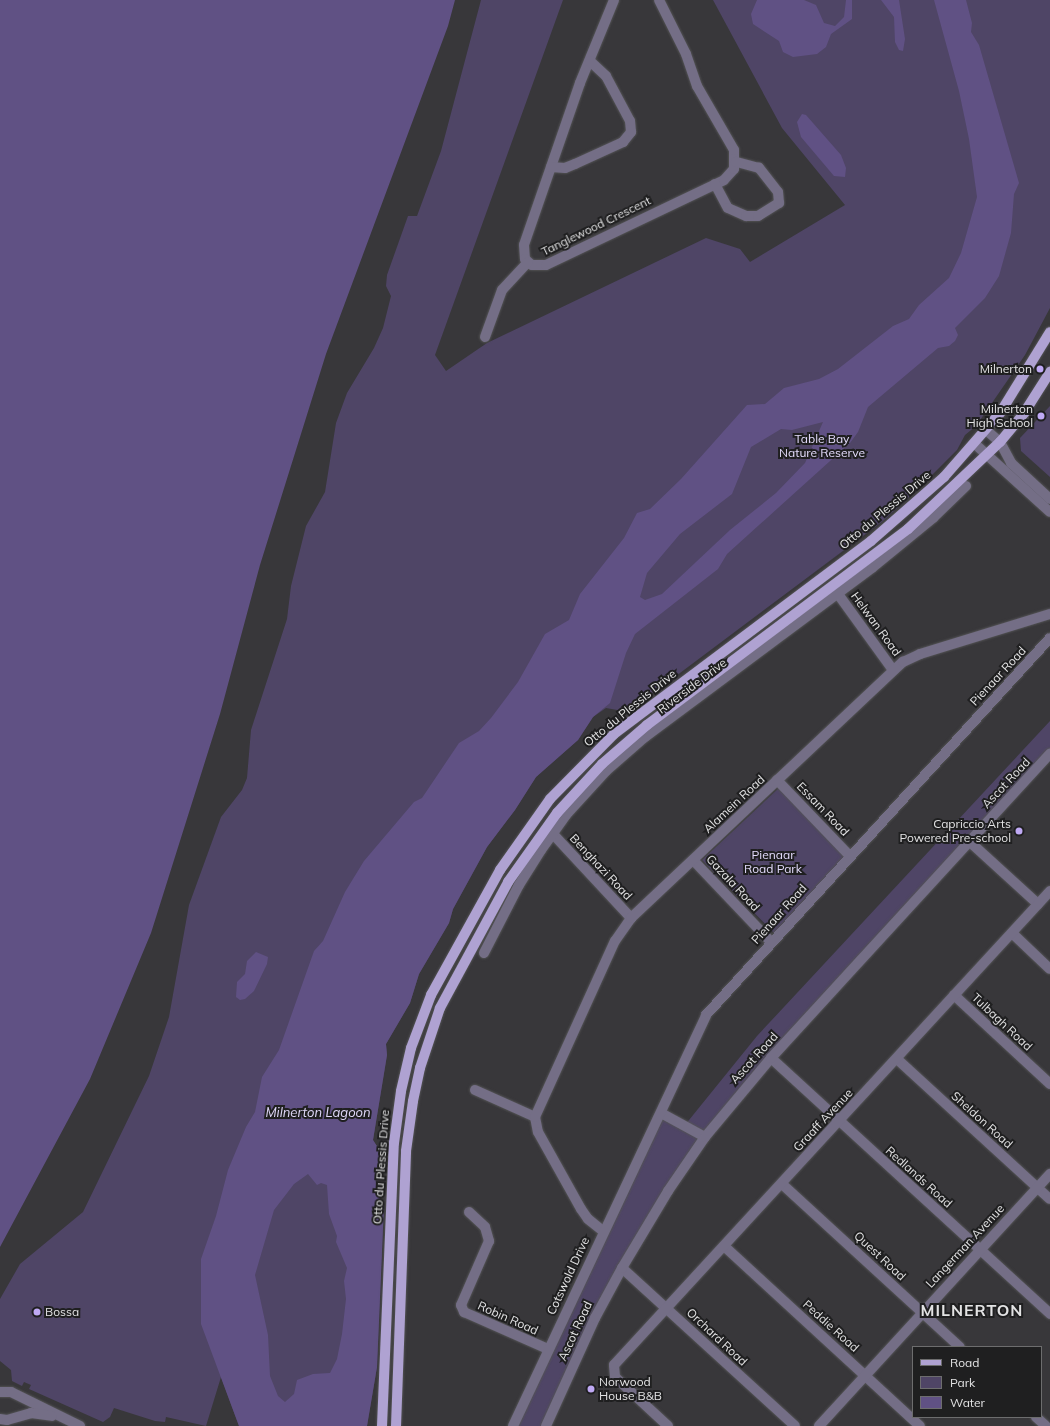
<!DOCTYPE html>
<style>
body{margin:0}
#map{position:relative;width:1050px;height:1426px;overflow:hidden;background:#38373a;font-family:Mulish,sans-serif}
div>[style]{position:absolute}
.green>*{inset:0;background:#4f4566}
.water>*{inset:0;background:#605184}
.roads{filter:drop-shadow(0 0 1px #535355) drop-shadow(0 0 1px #535355)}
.minor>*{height:10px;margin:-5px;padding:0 5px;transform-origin:5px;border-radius:5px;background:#746e86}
.major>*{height:10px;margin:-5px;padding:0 5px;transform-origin:5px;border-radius:5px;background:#afa2d2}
.dots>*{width:11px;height:11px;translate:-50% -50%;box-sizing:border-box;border:2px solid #1f1f20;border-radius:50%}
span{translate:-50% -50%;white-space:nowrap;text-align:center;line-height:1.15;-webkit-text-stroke:4px #1f1f20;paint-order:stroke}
.street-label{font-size:12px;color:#e3e3e4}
.poi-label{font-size:12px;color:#e3e3e4}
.right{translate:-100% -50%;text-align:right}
.left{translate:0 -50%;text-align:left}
.park-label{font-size:12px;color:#e3dbfb}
.water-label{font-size:13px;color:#e1d9fa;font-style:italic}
.district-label{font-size:16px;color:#e3e3e4;font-weight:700;letter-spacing:1px}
.legend{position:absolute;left:912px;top:1346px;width:130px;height:72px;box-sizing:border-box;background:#1f1f20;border:1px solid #6d6d6e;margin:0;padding:5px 7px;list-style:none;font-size:12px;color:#e3e3e4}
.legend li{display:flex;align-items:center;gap:8px;height:20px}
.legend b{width:20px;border:1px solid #6d6d6e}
</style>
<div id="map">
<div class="green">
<i style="clip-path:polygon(481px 0,563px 0,435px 355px,446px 371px,487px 343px,706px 238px,740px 249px,750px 262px,845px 205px,782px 128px,713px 0,1050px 0,1050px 308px,1025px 355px,976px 426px,965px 435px,957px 450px,921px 486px,883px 521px,660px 688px,623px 711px,606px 708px,593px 717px,578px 740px,536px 777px,515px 810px,487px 847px,453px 909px,449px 923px,419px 974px,410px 1003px,386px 1044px,387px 1055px,373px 1140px,380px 1151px,375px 1177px,377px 1194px,384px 1205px,377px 1367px,367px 1426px,239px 1426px,221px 1377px,206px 1426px,166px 1417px,165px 1422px,155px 1421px,114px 1408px,110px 1417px,103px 1422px,29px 1389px,31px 1385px,24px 1382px,22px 1386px,12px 1381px,11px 1370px,0 1361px,0 1299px,20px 1264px,83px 1212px,149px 1076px,169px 1017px,189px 905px,221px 817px,242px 790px,247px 778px,251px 730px,287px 619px,291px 586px,306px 526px,325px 492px,336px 423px,347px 393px,374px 348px,383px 328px,391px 296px,386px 286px,387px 275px,408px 216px,417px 216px,441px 151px)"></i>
<i style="clip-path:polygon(1050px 406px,1050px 477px,1021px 451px,1020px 438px)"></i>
<i style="clip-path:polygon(1050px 721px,1050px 754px,748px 1084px,643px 1231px,546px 1426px,513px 1426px,661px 1113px,685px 1125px,757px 1036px)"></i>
<i style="clip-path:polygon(780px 787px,846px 855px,774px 933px,702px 860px)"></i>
</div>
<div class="water">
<i style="clip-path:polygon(0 0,455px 0,448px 26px,326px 354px,260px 565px,220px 714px,151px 933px,90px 1079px,0 1247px)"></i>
<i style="clip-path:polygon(757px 0,804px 0,816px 5px,824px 23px,835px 26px,844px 17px,846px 0,852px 0,852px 19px,831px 34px,826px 47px,817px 54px,793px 57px,783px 52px,779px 41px,753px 24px,751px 14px)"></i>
<i style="clip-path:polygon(881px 0,899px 0,905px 39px,903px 51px,899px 50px,895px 42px,894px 17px)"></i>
<i style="clip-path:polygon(evenodd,934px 0,966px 0,972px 23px,971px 32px,979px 45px,1019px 183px,1014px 194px,1011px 233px,999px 276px,985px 298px,955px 328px,958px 335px,955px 341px,949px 346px,938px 348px,868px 407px,858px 432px,850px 443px,727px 554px,718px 569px,635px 634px,626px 653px,610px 703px,593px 717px,578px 740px,536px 777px,515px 810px,487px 847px,453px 909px,449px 923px,419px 974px,410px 1003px,386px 1044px,387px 1055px,373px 1140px,380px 1151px,375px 1177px,377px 1194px,384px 1205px,377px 1367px,367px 1426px,239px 1426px,201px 1324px,201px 1259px,216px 1216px,228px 1170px,246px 1127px,255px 1112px,262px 1077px,279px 1050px,314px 951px,323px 941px,345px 892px,364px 861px,414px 802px,422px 798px,459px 743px,479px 731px,491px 718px,518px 682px,545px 634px,569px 620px,580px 594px,624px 538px,637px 513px,650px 509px,681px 479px,747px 405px,765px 404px,784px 388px,819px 379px,838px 369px,893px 326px,909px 319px,919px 305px,949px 278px,961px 253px,977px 197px,969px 139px,959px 91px,934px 0,823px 422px,805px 463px,776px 493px,730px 530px,662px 594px,645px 600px,640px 597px,647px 573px,680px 534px,732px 494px,751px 447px,781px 429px,792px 430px,823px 422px,934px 0,308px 1174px,317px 1185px,321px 1183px,327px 1185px,329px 1214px,337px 1236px,336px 1242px,347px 1268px,344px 1281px,346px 1299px,342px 1334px,337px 1359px,330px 1373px,313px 1374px,297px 1380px,294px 1394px,285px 1402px,278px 1396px,270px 1376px,268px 1335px,255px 1275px,274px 1210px,294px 1184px,308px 1174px)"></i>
<i style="clip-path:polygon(802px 114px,806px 115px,841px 155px,846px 168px,845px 177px,834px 176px,801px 137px,797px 122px)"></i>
<i style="clip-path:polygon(256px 952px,268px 957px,267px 964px,254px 991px,245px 999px,240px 1000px,236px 997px,237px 982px,245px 974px,247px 961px)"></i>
</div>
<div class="roads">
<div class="minor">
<i style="left:614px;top:0;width:90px;rotate:112.3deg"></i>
<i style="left:580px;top:83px;width:171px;rotate:109.1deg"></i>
<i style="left:524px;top:245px;width:14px;rotate:86deg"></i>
<i style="left:525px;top:259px;width:9px;rotate:41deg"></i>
<i style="left:532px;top:265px;width:14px"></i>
<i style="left:546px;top:265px;width:197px;rotate:-25.5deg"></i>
<i style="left:724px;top:180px;width:15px;rotate:-48deg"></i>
<i style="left:734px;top:169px;width:19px;rotate:-90deg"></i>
<i style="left:734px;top:150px;width:74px;rotate:-120deg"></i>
<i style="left:697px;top:86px;width:34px;rotate:-109deg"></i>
<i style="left:686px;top:54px;width:60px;rotate:-116.6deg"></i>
<i style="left:551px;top:167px;width:14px;rotate:4deg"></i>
<i style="left:565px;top:168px;width:11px;rotate:-22deg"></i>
<i style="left:575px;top:164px;width:53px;rotate:-24.6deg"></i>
<i style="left:623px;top:142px;width:13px;rotate:-51deg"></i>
<i style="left:631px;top:132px;width:11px;rotate:-95deg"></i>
<i style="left:630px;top:121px;width:51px;rotate:-118.1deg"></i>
<i style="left:606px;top:76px;width:22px;rotate:-137deg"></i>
<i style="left:715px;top:184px;width:27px;rotate:62deg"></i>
<i style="left:728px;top:208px;width:20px;rotate:24deg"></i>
<i style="left:746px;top:216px;width:12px"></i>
<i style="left:758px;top:216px;width:25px;rotate:-32deg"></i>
<i style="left:779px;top:203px;width:11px;rotate:-95deg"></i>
<i style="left:778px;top:192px;width:31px;rotate:-128deg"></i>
<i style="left:759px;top:168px;width:24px;rotate:-165deg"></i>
<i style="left:485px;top:337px;width:50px;rotate:-70.1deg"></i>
<i style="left:502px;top:290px;width:38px;rotate:-47deg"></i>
<i style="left:986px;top:430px;width:18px;rotate:41deg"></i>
<i style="left:1000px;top:442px;width:24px;rotate:62deg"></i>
<i style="left:1011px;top:463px;width:53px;rotate:42.7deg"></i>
<i style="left:975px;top:444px;width:101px;rotate:42.2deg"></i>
<i style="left:838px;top:594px;width:94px;rotate:54.1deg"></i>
<i style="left:777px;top:780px;width:105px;rotate:46.2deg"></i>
<i style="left:553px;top:834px;width:115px;rotate:47.1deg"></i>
<i style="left:970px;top:842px;width:92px;rotate:42.4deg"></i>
<i style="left:693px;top:860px;width:113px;rotate:46.4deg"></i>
<i style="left:1012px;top:933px;width:52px;rotate:43.5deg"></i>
<i style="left:484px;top:953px;width:76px;rotate:-62.8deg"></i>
<i style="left:519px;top:885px;width:41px;rotate:-57.8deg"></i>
<i style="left:541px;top:850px;width:43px;rotate:-54.5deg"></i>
<i style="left:566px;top:815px;width:59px;rotate:-47.7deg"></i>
<i style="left:606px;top:771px;width:52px;rotate:-41.1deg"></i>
<i style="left:645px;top:737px;width:283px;rotate:-36.7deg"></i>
<i style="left:872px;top:568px;width:79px;rotate:-39.3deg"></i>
<i style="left:933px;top:518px;width:46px;rotate:-44.1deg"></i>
<i style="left:954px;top:995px;width:131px;rotate:42.8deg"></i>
<i style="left:771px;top:1058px;width:379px;rotate:42.5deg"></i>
<i style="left:897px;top:1059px;width:207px;rotate:42.5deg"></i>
<i style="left:475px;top:1090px;width:66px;rotate:24.2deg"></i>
<i style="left:535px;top:1117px;width:15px;rotate:79deg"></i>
<i style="left:538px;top:1132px;width:88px;rotate:60.8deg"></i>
<i style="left:581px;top:1209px;width:12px;rotate:55deg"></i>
<i style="left:588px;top:1219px;width:19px;rotate:39deg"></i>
<i style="left:661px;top:1113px;width:50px;rotate:28.6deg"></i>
<i style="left:535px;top:1117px;width:193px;rotate:-65.6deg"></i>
<i style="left:615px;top:941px;width:28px;rotate:-55deg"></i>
<i style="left:631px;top:918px;width:374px;rotate:-43.3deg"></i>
<i style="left:903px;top:662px;width:19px;rotate:-25deg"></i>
<i style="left:920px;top:654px;width:136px;rotate:-17.1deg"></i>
<i style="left:782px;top:1184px;width:241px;rotate:42.5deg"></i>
<i style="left:469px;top:1212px;width:22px;rotate:43deg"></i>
<i style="left:485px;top:1227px;width:15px;rotate:74deg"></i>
<i style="left:489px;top:1241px;width:70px;rotate:113.6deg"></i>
<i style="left:461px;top:1305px;width:8px;rotate:67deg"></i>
<i style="left:464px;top:1312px;width:92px;rotate:23.8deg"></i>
<i style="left:724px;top:1246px;width:266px;rotate:42.6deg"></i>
<i style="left:622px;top:1268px;width:234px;rotate:42.4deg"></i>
<i style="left:0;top:1392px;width:11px"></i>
<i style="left:11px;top:1392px;width:77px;rotate:26.2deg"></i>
<i style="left:1036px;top:1417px;width:13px;rotate:42deg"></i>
<i style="left:0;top:1419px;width:7px;rotate:8deg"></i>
<i style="left:7px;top:1420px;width:25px;rotate:-16deg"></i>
<i style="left:31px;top:1413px;width:21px;rotate:8deg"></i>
<i style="left:513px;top:1426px;width:454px;rotate:-64.8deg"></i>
<i style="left:706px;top:1015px;width:510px;rotate:-47.62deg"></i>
<i style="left:546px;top:1426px;width:119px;rotate:-65.6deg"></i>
<i style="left:595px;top:1318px;width:57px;rotate:-61.6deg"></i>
<i style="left:622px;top:1268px;width:90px;rotate:-59.1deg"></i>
<i style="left:668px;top:1191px;width:65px;rotate:-55.6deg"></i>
<i style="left:705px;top:1137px;width:103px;rotate:-50.1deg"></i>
<i style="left:771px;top:1058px;width:413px;rotate:-47.5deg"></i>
<i style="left:668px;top:1426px;width:72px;rotate:-137.2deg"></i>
<i style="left:615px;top:1377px;width:12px;rotate:-95deg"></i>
<i style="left:614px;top:1365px;width:644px;rotate:-47.39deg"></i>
<i style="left:819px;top:1426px;width:342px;rotate:-47.5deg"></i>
</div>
<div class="major">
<i style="left:382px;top:1426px;width:283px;rotate:-87.6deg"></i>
<i style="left:394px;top:1143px;width:52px;rotate:-82.3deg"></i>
<i style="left:401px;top:1091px;width:44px;rotate:-76.9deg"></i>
<i style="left:411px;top:1048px;width:57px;rotate:-69.3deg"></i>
<i style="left:431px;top:995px;width:143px;rotate:-61.1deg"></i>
<i style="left:500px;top:870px;width:87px;rotate:-54.8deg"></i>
<i style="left:550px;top:799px;width:91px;rotate:-45.4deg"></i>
<i style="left:614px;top:734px;width:321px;rotate:-36.9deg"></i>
<i style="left:871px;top:541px;width:97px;rotate:-41.2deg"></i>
<i style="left:944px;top:477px;width:85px;rotate:-48.8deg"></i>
<i style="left:1000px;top:413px;width:95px;rotate:-58.3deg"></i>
<i style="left:396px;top:1426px;width:275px;rotate:-87.9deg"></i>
<i style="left:406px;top:1151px;width:50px;rotate:-82deg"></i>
<i style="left:413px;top:1101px;width:34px;rotate:-78deg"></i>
<i style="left:420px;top:1068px;width:63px;rotate:-71.6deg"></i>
<i style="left:440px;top:1008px;width:143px;rotate:-61.6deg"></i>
<i style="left:508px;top:882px;width:85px;rotate:-54.6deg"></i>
<i style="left:557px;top:813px;width:67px;rotate:-47.4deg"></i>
<i style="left:602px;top:764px;width:60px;rotate:-40.9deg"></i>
<i style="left:647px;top:725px;width:326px;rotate:-36.9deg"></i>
<i style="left:908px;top:529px;width:127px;rotate:-43.4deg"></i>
<i style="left:1000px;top:442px;width:38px;rotate:-50deg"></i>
<i style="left:1024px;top:413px;width:49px;rotate:-57.6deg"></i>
</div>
</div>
<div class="dots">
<i style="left:1040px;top:369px;background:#bfa9f4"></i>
<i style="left:1041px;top:416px;background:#bfa9f4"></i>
<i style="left:1019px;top:831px;background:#bfa9f4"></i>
<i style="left:37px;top:1312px;background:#bfa9f4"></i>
<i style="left:591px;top:1389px;background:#bfa9f4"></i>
</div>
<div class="street-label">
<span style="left:596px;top:226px;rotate:-26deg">Tanglewood Crescent</span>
<span style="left:885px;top:510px;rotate:-40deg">Otto du Plessis Drive</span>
<span style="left:876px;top:624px;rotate:54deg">Helwan Road</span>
<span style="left:998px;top:676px;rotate:-47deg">Pienaar Road</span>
<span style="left:692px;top:686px;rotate:-37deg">Riverside Drive</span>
<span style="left:630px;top:708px;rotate:-39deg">Otto du Plessis Drive</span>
<span style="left:1006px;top:783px;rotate:-47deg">Ascot Road</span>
<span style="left:734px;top:804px;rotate:-43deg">Alamein Road</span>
<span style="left:823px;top:809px;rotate:46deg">Essam Road</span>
<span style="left:601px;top:867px;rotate:47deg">Benghazi Road</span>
<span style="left:733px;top:883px;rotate:47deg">Gazala Road</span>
<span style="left:779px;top:914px;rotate:-48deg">Pienaar Road</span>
<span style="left:1002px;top:1022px;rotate:43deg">Tulbagh Road</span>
<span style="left:754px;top:1058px;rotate:-48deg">Ascot Road</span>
<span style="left:823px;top:1120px;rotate:-47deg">Graaff Avenue</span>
<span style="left:982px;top:1120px;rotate:42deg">Sheldon Road</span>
<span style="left:381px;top:1167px;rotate:-86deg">Otto du Plessis Drive</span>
<span style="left:919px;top:1177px;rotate:42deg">Redlands Road</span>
<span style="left:965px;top:1246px;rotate:-47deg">Langerman Avenue</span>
<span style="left:880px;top:1256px;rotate:43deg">Quest Road</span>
<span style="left:568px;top:1276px;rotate:-65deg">Cotswold Drive</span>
<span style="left:508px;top:1318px;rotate:24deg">Robin Road</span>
<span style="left:831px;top:1326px;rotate:42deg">Peddie Road</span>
<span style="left:575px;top:1331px;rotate:-65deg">Ascot Road</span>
<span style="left:717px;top:1337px;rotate:43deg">Orchard Road</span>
</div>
<div class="poi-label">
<span class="right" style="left:1032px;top:369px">Milnerton</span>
<span class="right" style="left:1033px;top:416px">Milnerton<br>High School</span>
<span class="right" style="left:1011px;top:831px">Capriccio Arts<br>Powered Pre-school</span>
<span class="left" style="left:45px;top:1312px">Bossa</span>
<span class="left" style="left:599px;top:1389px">Norwood<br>House B&amp;B</span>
</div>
<div class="park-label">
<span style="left:822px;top:446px">Table Bay<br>Nature Reserve</span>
<span style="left:773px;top:862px">Pienaar<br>Road Park</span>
</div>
<div class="water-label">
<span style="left:318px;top:1112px">Milnerton Lagoon</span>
</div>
<div class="district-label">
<span style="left:972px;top:1310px">MILNERTON</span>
</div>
<ul class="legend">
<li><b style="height:5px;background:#afa2d2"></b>Road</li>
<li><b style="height:11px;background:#4f4566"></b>Park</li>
<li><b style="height:11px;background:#605184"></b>Water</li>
</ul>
</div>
